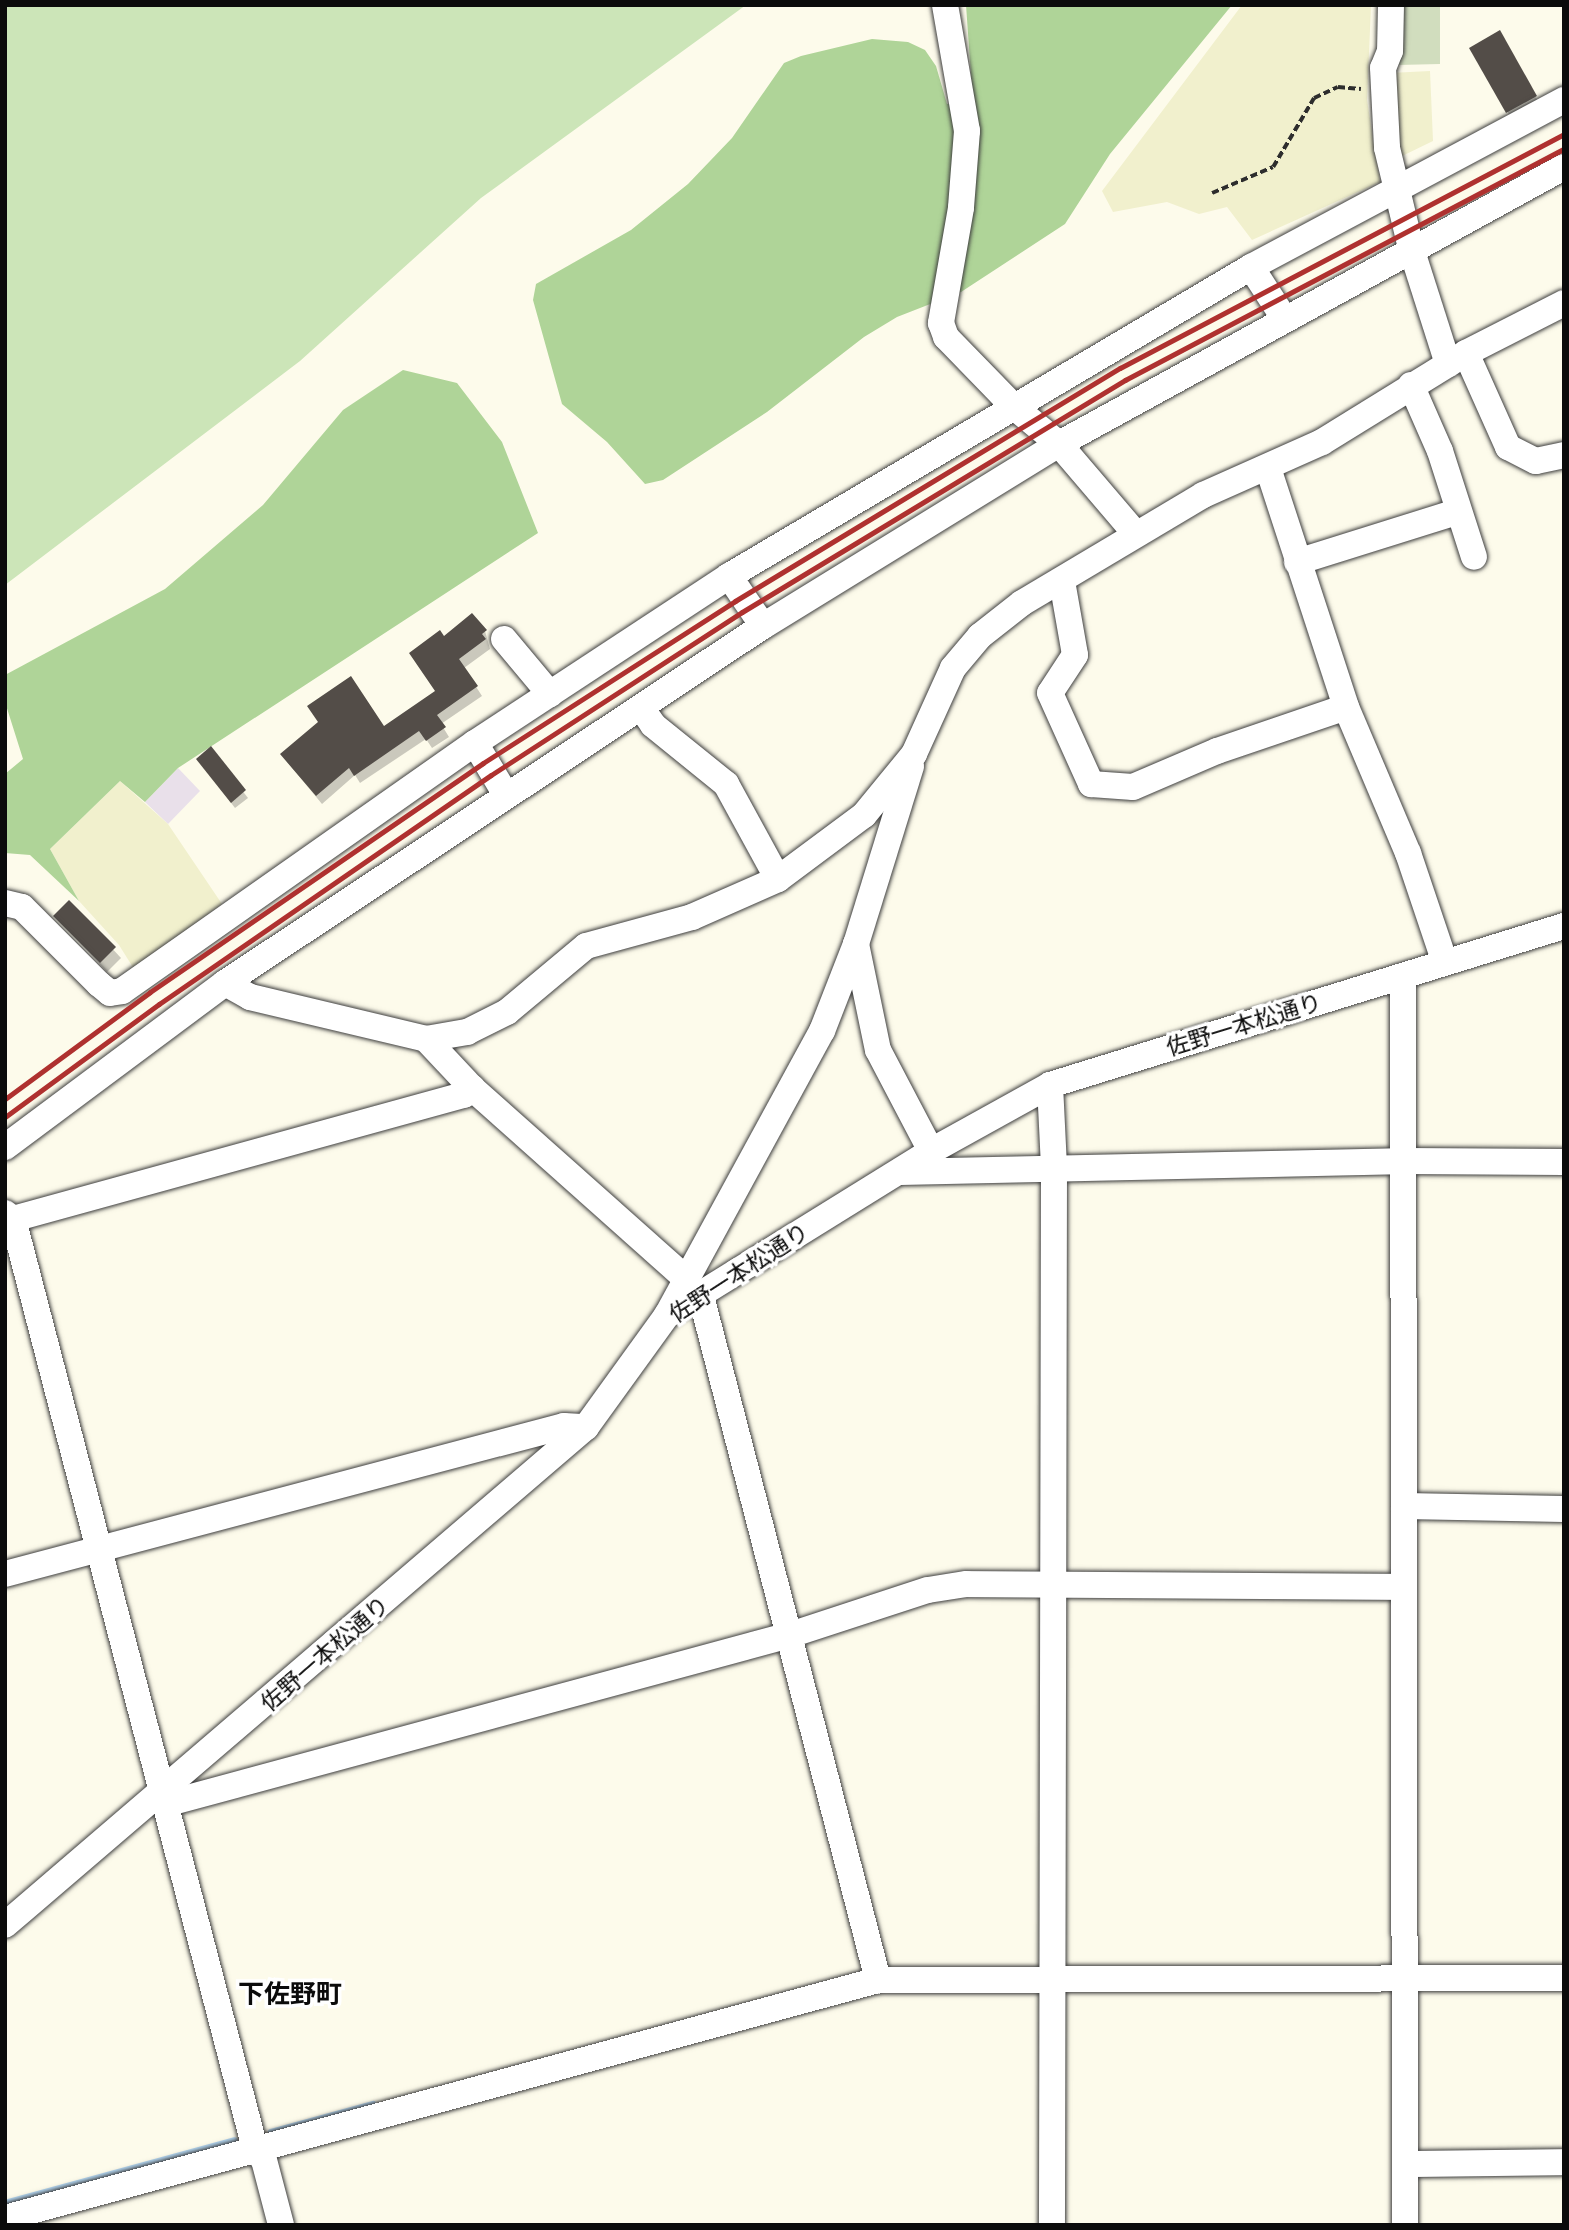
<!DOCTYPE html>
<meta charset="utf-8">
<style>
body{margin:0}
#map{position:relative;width:1569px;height:2230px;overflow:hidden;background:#fdfbeb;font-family:Merriweather,"Noto Sans JP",serif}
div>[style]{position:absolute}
.industrial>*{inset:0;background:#e9e0ea}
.farmland>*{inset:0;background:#f1f0cd}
.green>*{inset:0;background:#cce5b8}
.forest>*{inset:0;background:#afd498}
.cemetery>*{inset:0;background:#d1ddbe}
.shadow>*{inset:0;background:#0003}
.stream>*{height:6px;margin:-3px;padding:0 3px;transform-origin:3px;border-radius:3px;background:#b3d6f1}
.building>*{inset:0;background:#534d48}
.path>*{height:3.5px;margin-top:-1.75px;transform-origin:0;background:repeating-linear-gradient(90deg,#2d2d2d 0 7px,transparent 0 10.5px)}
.roads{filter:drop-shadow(0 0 2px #3e3e3e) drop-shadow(0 0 2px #3e3e3e)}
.minor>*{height:26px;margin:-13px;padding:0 13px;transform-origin:13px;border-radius:13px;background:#fff}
.rail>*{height:5px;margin:-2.5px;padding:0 2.5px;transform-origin:2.5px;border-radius:2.5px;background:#af312f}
span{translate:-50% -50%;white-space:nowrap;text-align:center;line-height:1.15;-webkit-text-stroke:7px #fff;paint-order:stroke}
.street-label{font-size:23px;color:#0b0b0b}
.quarter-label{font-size:26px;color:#0b0b0b;font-weight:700}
.frame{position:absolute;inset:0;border:7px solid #0b0b0b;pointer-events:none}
</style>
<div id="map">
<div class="industrial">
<i style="clip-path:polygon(178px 768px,200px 791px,168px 824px,145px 802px)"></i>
</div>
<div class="farmland">
<i style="clip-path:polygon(1242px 5px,1371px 5px,1367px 100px,1380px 182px,1252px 240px,1227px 207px,1199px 214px,1167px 202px,1113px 212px,1102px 191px)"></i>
<i style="clip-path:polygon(1430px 71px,1433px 141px,1398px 158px,1390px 73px)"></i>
<i style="clip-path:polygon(120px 781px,168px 824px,222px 904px,134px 969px,119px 945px,79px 901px,50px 849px)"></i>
</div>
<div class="green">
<i style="clip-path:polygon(5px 5px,746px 5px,481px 198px,300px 361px,5px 585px)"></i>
</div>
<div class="forest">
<i style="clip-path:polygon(966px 5px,1232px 5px,1110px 154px,1065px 224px,961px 292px,897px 317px,864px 337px,767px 412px,663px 480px,645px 484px,607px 442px,562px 404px,533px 300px,536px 284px,631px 230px,688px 184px,732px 138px,784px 63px,801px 56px,872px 39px,908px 42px,925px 50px,936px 66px,947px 104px,973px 104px)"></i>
<i style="clip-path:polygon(403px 370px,457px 383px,502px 442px,538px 533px,178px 768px,145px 802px,120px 781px,50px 849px,79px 901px,30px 855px,5px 853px,5px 774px,23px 759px,5px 702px,5px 675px,165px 589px,263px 505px,343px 410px)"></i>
</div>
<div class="cemetery">
<i style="clip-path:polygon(1398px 5px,1440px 5px,1440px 64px,1398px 65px)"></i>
</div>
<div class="shadow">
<i style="clip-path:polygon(1499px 32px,1539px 103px,1511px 118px,1472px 48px)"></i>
<i style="clip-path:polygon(485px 631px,490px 649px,464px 668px,482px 696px,441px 724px,449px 737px,432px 748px,426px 739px,360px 783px,355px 775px,322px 804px,288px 763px,283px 755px,384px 728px,437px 692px,443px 638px)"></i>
<i style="clip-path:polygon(210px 749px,248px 798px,235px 808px,202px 765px)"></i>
<i style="clip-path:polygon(69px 902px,121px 958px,107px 972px,55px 916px)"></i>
</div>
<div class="stream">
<i style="left:271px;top:2132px;width:106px;rotate:-15.4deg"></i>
<i style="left:5px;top:2203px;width:238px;rotate:-15.3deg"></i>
</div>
<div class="building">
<i style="clip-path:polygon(1500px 30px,1537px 96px,1506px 113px,1469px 48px)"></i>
<i style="clip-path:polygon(472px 613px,487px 630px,482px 634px,486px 639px,459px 659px,478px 686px,437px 715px,446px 727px,426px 741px,419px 731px,354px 776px,349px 768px,316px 796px,280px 754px,318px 722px,307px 706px,351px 676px,384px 726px,435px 691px,409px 653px,440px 630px,444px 636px)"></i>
<i style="clip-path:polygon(211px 746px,246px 790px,231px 803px,196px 759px)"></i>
<i style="clip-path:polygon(69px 900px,116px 947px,100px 963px,53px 916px)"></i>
</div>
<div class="path">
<i style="left:1212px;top:193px;width:66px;rotate:-23.1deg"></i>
<i style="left:1273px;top:167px;width:80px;rotate:-59.3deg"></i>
<i style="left:1314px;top:98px;width:26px;rotate:-25deg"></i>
<i style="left:1338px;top:87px;width:23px;rotate:5deg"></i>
</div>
<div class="roads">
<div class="minor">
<i style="left:945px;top:5px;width:128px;rotate:80.1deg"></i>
<i style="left:967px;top:131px;width:77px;rotate:94.5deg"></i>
<i style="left:961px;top:208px;width:117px;rotate:99.9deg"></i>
<i style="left:941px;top:323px;width:15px;rotate:70deg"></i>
<i style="left:946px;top:337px;width:96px;rotate:45.8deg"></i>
<i style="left:1013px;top:406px;width:60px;rotate:39.6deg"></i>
<i style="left:1059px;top:444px;width:117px;rotate:49.5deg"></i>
<i style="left:1391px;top:5px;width:46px;rotate:91.2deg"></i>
<i style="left:1390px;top:51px;width:18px;rotate:112deg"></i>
<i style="left:1383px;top:68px;width:80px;rotate:87.1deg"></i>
<i style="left:1387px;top:148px;width:103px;rotate:76.5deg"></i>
<i style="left:1411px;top:248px;width:122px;rotate:72.3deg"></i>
<i style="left:1251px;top:267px;width:61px;rotate:57.1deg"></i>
<i style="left:1466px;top:353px;width:103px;rotate:65.9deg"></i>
<i style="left:1508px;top:447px;width:31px;rotate:27deg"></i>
<i style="left:1536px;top:461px;width:29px;rotate:-12deg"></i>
<i style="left:1411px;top:385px;width:72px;rotate:66.3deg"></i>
<i style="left:1440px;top:451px;width:111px;rotate:72.2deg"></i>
<i style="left:1268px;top:468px;width:251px;rotate:71.9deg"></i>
<i style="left:1346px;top:707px;width:159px;rotate:67deg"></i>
<i style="left:1408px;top:853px;width:113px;rotate:71.4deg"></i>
<i style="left:1297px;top:562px;width:168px;rotate:-17.4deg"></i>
<i style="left:729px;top:576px;width:60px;rotate:55.8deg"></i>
<i style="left:1062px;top:581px;width:75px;rotate:80deg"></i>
<i style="left:1075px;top:655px;width:45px;rotate:123.3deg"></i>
<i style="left:1050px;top:693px;width:100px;rotate:65.7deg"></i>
<i style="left:1091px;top:784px;width:42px;rotate:4.1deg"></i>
<i style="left:1133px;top:787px;width:91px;rotate:-23.2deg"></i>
<i style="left:1217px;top:751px;width:136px;rotate:-18.8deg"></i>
<i style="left:504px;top:639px;width:72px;rotate:50.1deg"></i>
<i style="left:642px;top:709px;width:19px;rotate:55deg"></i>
<i style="left:653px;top:725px;width:94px;rotate:38.9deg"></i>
<i style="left:726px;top:784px;width:108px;rotate:61.3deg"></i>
<i style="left:475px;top:743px;width:61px;rotate:59.2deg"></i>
<i style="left:5px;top:903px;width:17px;rotate:13deg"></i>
<i style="left:22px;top:907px;width:109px;rotate:45deg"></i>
<i style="left:99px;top:984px;width:14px;rotate:39deg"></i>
<i style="left:110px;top:993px;width:12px;rotate:-9deg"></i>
<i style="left:122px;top:991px;width:431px;rotate:-35.1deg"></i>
<i style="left:475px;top:743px;width:304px;rotate:-33.3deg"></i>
<i style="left:729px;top:576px;width:607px;rotate:-30.62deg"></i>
<i style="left:1251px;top:267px;width:355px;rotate:-28.1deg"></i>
<i style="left:856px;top:944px;width:108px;rotate:78.3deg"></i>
<i style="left:878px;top:1050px;width:114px;rotate:62.3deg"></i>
<i style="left:1403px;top:976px;width:1249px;rotate:89.91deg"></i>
<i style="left:225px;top:983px;width:29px;rotate:29deg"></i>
<i style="left:250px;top:997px;width:181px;rotate:13.4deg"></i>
<i style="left:426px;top:1039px;width:42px;rotate:-9.7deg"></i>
<i style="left:467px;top:1032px;width:45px;rotate:-26.6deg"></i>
<i style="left:507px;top:1012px;width:103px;rotate:-39.9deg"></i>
<i style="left:586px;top:946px;width:110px;rotate:-15.3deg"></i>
<i style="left:692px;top:917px;width:94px;rotate:-23.8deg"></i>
<i style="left:778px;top:879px;width:107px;rotate:-36.7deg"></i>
<i style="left:864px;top:815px;width:79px;rotate:-50.7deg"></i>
<i style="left:914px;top:754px;width:94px;rotate:-65.6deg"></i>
<i style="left:953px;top:668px;width:42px;rotate:-49.8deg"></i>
<i style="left:980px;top:636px;width:53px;rotate:-38.2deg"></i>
<i style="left:1022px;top:603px;width:211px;rotate:-30.8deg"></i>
<i style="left:1203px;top:495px;width:130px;rotate:-24deg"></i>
<i style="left:1322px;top:442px;width:169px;rotate:-31.7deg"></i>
<i style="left:1466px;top:353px;width:110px;rotate:-27deg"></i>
<i style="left:426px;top:1039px;width:67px;rotate:46.8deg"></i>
<i style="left:472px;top:1088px;width:285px;rotate:41.7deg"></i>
<i style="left:1050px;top:1085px;width:82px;rotate:87.2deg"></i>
<i style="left:1054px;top:1167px;width:1058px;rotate:90.11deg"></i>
<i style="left:5px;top:1147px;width:274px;rotate:-36.7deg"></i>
<i style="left:225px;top:983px;width:646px;rotate:-33.57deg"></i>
<i style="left:763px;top:626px;width:347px;rotate:-31.6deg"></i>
<i style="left:1059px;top:444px;width:576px;rotate:-28.75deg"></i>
<i style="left:900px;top:1172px;width:506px;rotate:-1.25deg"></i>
<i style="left:1406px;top:1161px;width:158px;rotate:0.4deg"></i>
<i style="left:5px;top:1213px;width:10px;rotate:37deg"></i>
<i style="left:13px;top:1219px;width:961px;rotate:75.41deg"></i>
<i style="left:255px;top:2149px;width:14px;rotate:51deg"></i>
<i style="left:264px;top:2160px;width:67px;rotate:75.3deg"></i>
<i style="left:13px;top:1219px;width:468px;rotate:-15.4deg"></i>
<i style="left:464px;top:1095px;width:11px;rotate:-41deg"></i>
<i style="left:701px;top:1296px;width:707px;rotate:75.49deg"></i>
<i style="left:667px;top:1315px;width:324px;rotate:-61.4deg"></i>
<i style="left:822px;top:1031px;width:93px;rotate:-68.7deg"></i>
<i style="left:856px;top:944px;width:186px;rotate:-72.8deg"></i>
<i style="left:1404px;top:1506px;width:160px;rotate:1.1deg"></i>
<i style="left:5px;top:1574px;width:578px;rotate:-14.83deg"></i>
<i style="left:564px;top:1426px;width:22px;rotate:3deg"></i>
<i style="left:169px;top:1803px;width:643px;rotate:-15.14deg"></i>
<i style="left:790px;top:1635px;width:145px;rotate:-18.1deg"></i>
<i style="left:928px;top:1590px;width:39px;rotate:-9deg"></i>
<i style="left:967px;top:1584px;width:434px;rotate:0.4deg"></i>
<i style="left:5px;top:1925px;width:765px;rotate:-40.6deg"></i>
<i style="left:586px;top:1427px;width:138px;rotate:-54.1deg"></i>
<i style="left:667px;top:1315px;width:311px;rotate:-31.8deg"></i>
<i style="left:931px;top:1151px;width:136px;rotate:-29deg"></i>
<i style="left:1050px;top:1085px;width:538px;rotate:-17.19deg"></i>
<i style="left:1406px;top:2164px;width:158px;rotate:-0.7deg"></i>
<i style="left:5px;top:2218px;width:905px;rotate:-15.25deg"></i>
<i style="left:878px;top:1980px;width:686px;rotate:-0.17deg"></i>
</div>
</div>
<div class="rail">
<i style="left:5px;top:1099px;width:180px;rotate:-36.4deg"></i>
<i style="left:150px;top:992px;width:404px;rotate:-34.5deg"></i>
<i style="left:483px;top:763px;width:300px;rotate:-32.7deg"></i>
<i style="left:735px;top:601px;width:450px;rotate:-31.2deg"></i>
<i style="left:1120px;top:368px;width:502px;rotate:-27.79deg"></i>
<i style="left:5px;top:1117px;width:191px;rotate:-36.3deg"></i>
<i style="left:159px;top:1004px;width:403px;rotate:-34.6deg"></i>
<i style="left:491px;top:775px;width:299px;rotate:-33deg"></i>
<i style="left:742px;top:612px;width:448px;rotate:-31.2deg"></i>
<i style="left:1125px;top:380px;width:496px;rotate:-27.8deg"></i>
</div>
<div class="street-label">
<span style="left:1244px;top:1025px;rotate:-17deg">佐野一本松通り</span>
<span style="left:739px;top:1273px;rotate:-33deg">佐野一本松通り</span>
<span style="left:325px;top:1654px;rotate:-41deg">佐野一本松通り</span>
</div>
<div class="quarter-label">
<span style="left:290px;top:1994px">下佐野町</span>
</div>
<div class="frame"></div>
</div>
